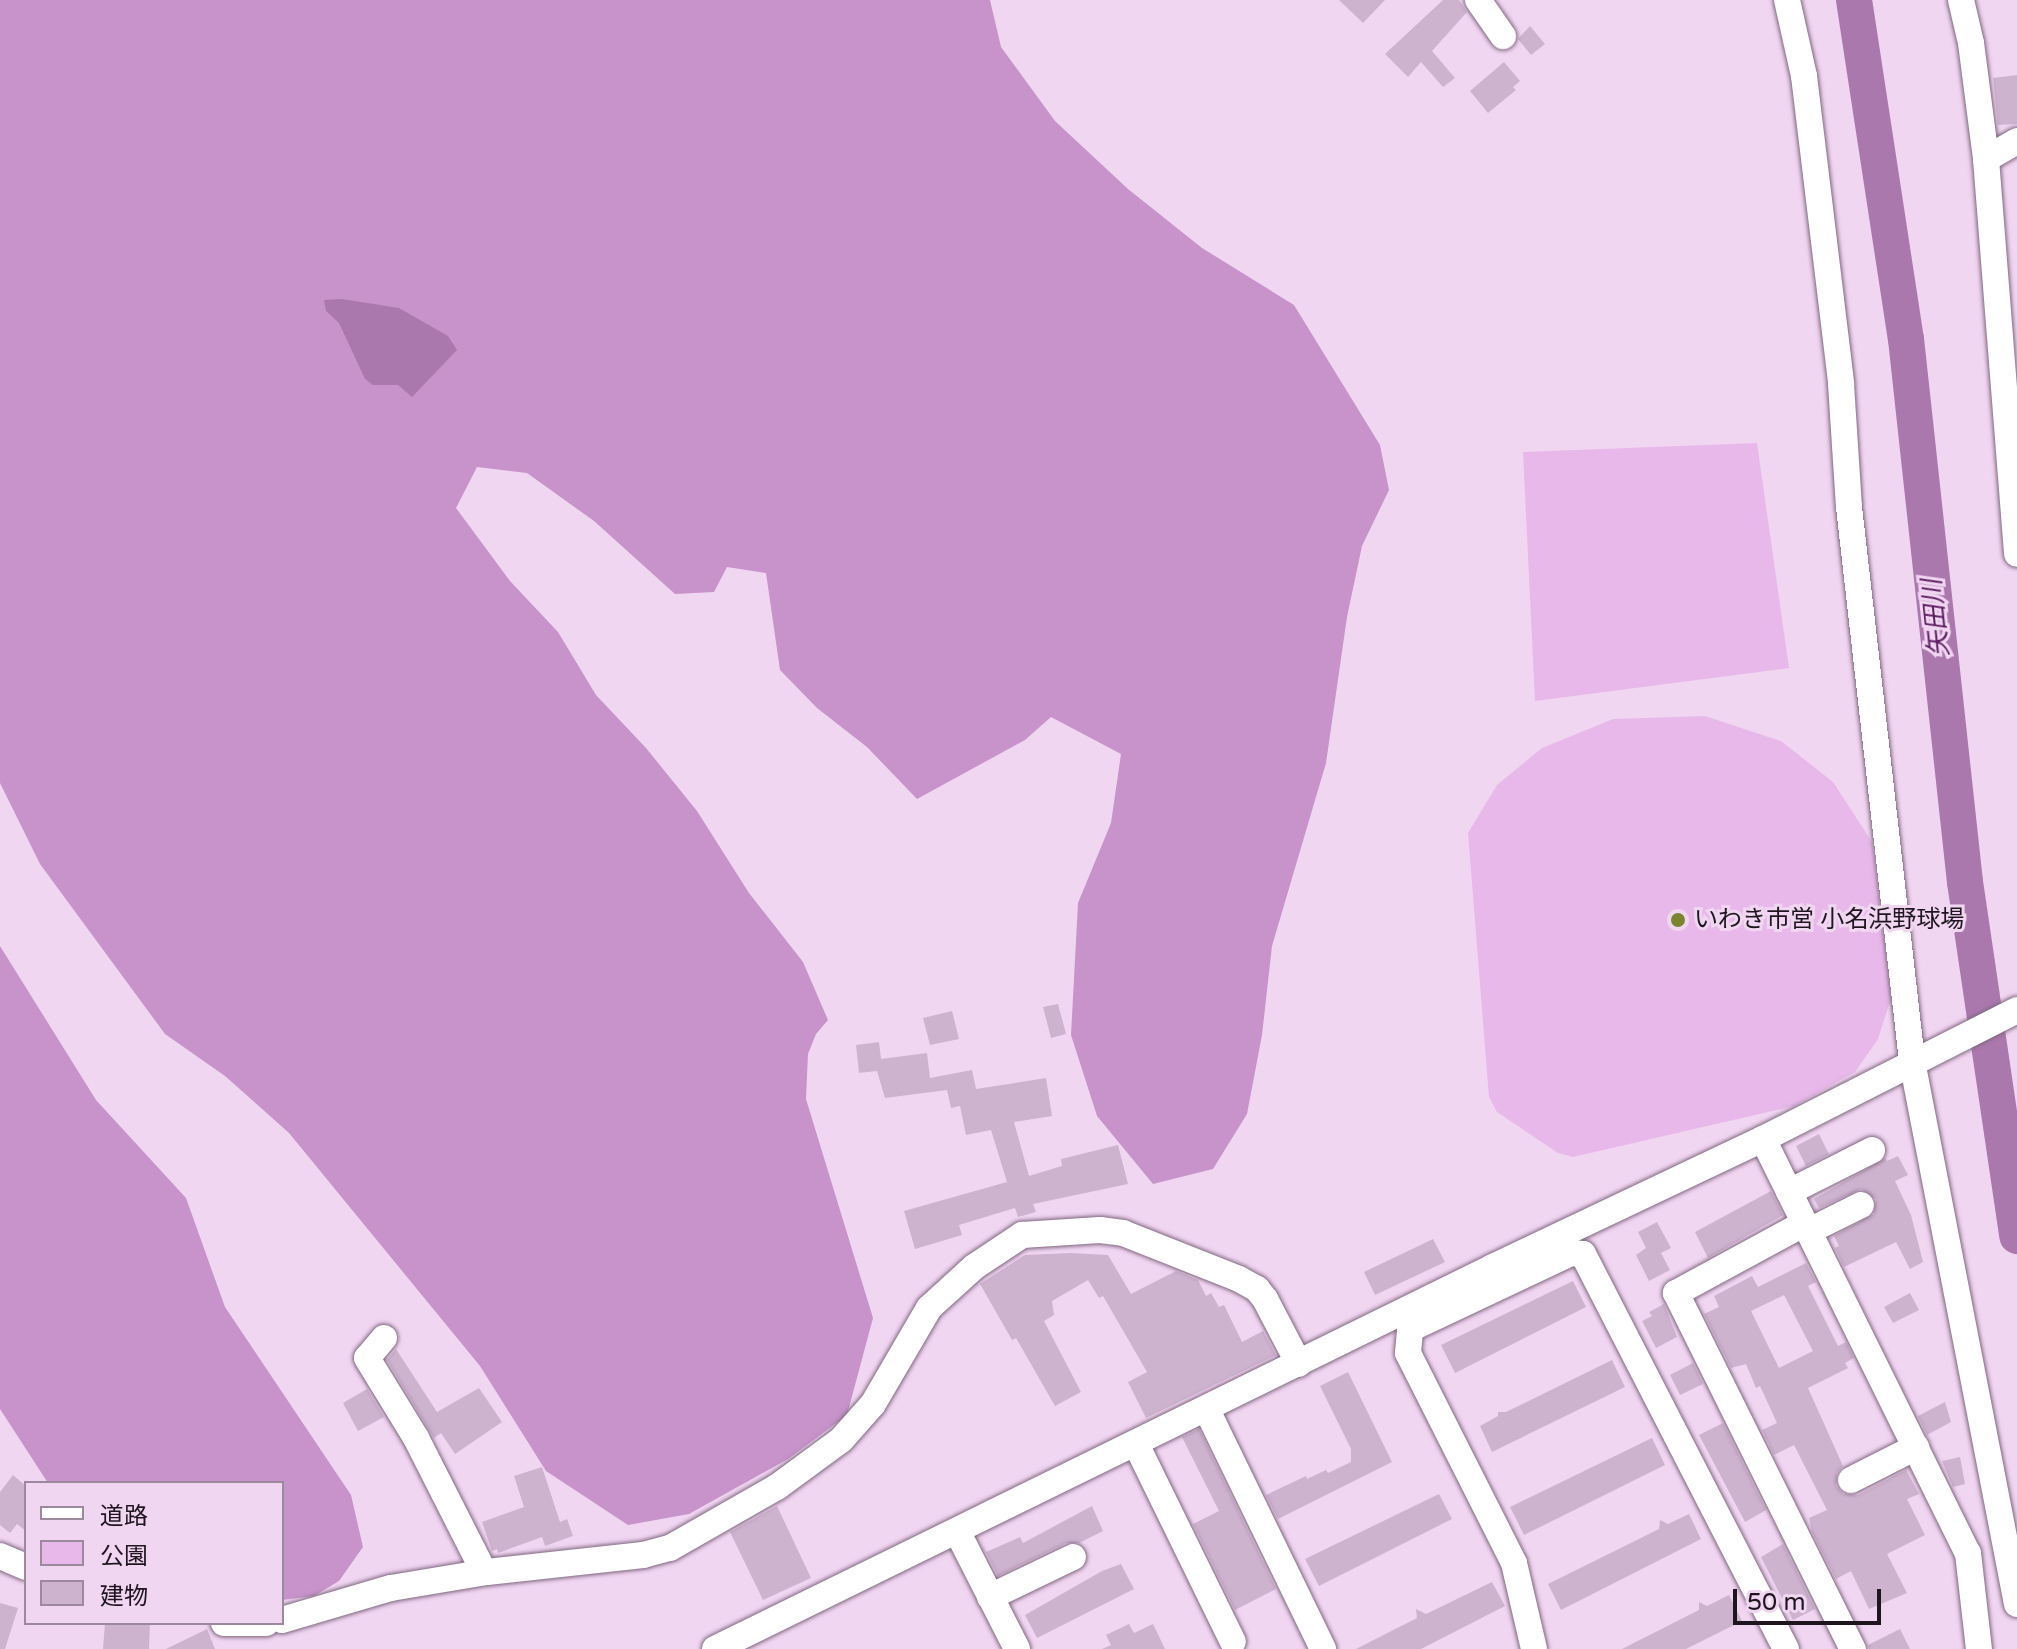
<!DOCTYPE html>
<meta charset="utf-8">
<style>
body{margin:0}
#map{position:relative;width:2017px;height:1649px;overflow:hidden;background:#f1d6f2;font-family:"Varela Round","Noto Sans JP",sans-serif}
div>[style]{position:absolute}
.green>*{inset:0;background:#e8b8ea}
.forest>*{inset:0;background:#c793ca}
.water>*{inset:0;background:#ab78ae}
.river>*{height:36px;margin:-18px;padding:0 18px;transform-origin:18px;border-radius:18px;background:#ab78ae}
.building>*{inset:0;background:#ceb3cf}
.roads{filter:drop-shadow(0 0 2px #806881) drop-shadow(0 0 2px #806881)}
.minor>*{height:26px;margin:-13px;padding:0 13px;transform-origin:13px;border-radius:13px;background:#fff}
.dots>*{width:22px;height:22px;translate:-50% -50%;box-sizing:border-box;border:4px solid #f1d6f2;border-radius:50%}
span{translate:-50% -50%;white-space:nowrap;text-align:center;line-height:1.15;-webkit-text-stroke:6px #f1d6f2;paint-order:stroke}
.poi-label{font-size:24px;color:#1e151f}
.left{translate:0 -50%;text-align:left}
.water-label{font-size:26px;color:#5c1d61;font-style:italic}
.legend{position:absolute;left:24px;top:1481px;width:260px;height:144px;box-sizing:border-box;background:#f1d6f2;border:2px solid #9d899e;margin:0;padding:10px 14px;list-style:none;font-size:24px;color:#1e151f}
.legend li{display:flex;align-items:center;gap:16px;height:40px}
.legend b{width:40px;border:2px solid #9d899e}
.scale{position:absolute;left:1733px;top:1589px;width:148px;height:36px;box-sizing:border-box;border:4px solid #1e151f;border-top:0;padding-left:10px;font-size:24px;line-height:28px;white-space:nowrap;color:#1e151f;-webkit-text-stroke:6px #f1d6f2;paint-order:stroke}
</style>
<div id="map">
<div class="green">
<i style="clip-path:polygon(1757px 443px,1789px 668px,1535px 701px,1523px 452px)"></i>
<i style="clip-path:polygon(1705px 716px,1781px 741px,1833px 782px,1872px 842px,1891px 998px,1878px 1039px,1855px 1072px,1794px 1106px,1573px 1157px,1558px 1153px,1497px 1112px,1489px 1097px,1468px 833px,1497px 785px,1542px 748px,1613px 719px)"></i>
</div>
<div class="forest">
<i style="clip-path:polygon(0 0,990px 0,1001px 47px,1055px 121px,1128px 189px,1202px 248px,1294px 305px,1380px 445px,1389px 490px,1362px 546px,1347px 617px,1326px 763px,1272px 946px,1262px 1035px,1247px 1114px,1213px 1169px,1153px 1184px,1097px 1116px,1071px 1035px,1078px 903px,1111px 823px,1121px 754px,1051px 717px,1025px 740px,917px 799px,867px 747px,817px 708px,780px 670px,766px 573px,727px 567px,714px 592px,675px 594px,594px 521px,527px 473px,477px 467px,456px 508px,510px 581px,558px 632px,596px 695px,646px 748px,697px 811px,749px 893px,803px 962px,828px 1020px,816px 1034px,808px 1054px,806px 1099px,873px 1318px,847px 1415px,788px 1459px,689px 1514px,628px 1525px,546px 1471px,480px 1366px,289px 1133px,225px 1076px,165px 1034px,40px 864px,0 783px)"></i>
<i style="clip-path:polygon(0 946px,96px 1100px,186px 1198px,225px 1307px,351px 1495px,363px 1547px,339px 1581px,314px 1596px,282px 1600px,282px 1483px,48px 1483px,0 1409px)"></i>
</div>
<div class="water">
<i style="clip-path:polygon(342px 299px,399px 308px,448px 336px,457px 350px,412px 397px,398px 385px,373px 385px,365px 379px,339px 323px,326px 311px,324px 300px)"></i>
</div>
<div class="river">
<i style="left:1854px;top:0;width:343px;rotate:81.3deg"></i>
<i style="left:1906px;top:339px;width:546px;rotate:83.8deg"></i>
<i style="left:1965px;top:882px;width:358px;rotate:81.6deg"></i>
</div>
<div class="building">
<i style="clip-path:polygon(1339px 0,1385px 0,1363px 23px)"></i>
<i style="clip-path:polygon(1443px 0,1459px 0,1467px 12px,1432px 51px,1455px 78px,1443px 87px,1421px 62px,1408px 77px,1385px 54px)"></i>
<i style="clip-path:polygon(1530px 26px,1545px 44px,1531px 55px,1518px 39px)"></i>
<i style="clip-path:polygon(1504px 62px,1520px 81px,1513px 87px,1516px 90px,1488px 113px,1470px 91px)"></i>
<i style="clip-path:polygon(2017px 75px,2017px 124px,1998px 125px,1993px 78px)"></i>
<i style="clip-path:polygon(1058px 1004px,1066px 1034px,1051px 1038px,1043px 1007px)"></i>
<i style="clip-path:polygon(952px 1011px,959px 1039px,930px 1045px,923px 1018px)"></i>
<i style="clip-path:polygon(879px 1042px,881px 1059px,927px 1053px,930px 1078px,972px 1070px,976px 1089px,1046px 1078px,1052px 1116px,1014px 1122px,1029px 1176px,1062px 1166px,1061px 1159px,1118px 1145px,1128px 1184px,1033px 1204px,1036px 1212px,1018px 1217px,1015px 1208px,959px 1225px,962px 1235px,915px 1249px,904px 1211px,1007px 1182px,991px 1130px,966px 1135px,960px 1106px,951px 1108px,947px 1090px,885px 1098px,877px 1071px,859px 1073px,856px 1045px)"></i>
<i style="clip-path:polygon(1819px 1134px,1829px 1154px,1806px 1166px,1796px 1146px)"></i>
<i style="clip-path:polygon(1898px 1156px,1908px 1175px,1895px 1181px,1911px 1215px,1923px 1262px,1910px 1269px,1896px 1242px,1844px 1267px,1835px 1248px,1839px 1246px,1834px 1236px,1874px 1214px,1876px 1199px,1861px 1189px,1819px 1208px,1814px 1199px,1886px 1158px,1887px 1161px)"></i>
<i style="clip-path:polygon(1771px 1191px,1783px 1215px,1708px 1258px,1695px 1232px)"></i>
<i style="clip-path:polygon(1657px 1222px,1671px 1248px,1661px 1253px,1670px 1270px,1649px 1281px,1636px 1255px,1646px 1248px,1638px 1232px)"></i>
<i style="clip-path:polygon(1433px 1239px,1445px 1262px,1375px 1295px,1364px 1272px)"></i>
<i style="clip-path:polygon(1071px 1253px,1108px 1255px,1131px 1294px,1176px 1271px,1198px 1280px,1206px 1296px,1211px 1293px,1219px 1307px,1224px 1305px,1242px 1342px,1263px 1331px,1276px 1355px,1146px 1418px,1128px 1382px,1147px 1372px,1103px 1296px,1099px 1298px,1088px 1280px,1052px 1301px,1054px 1315px,1044px 1321px,1081px 1392px,1055px 1406px,1016px 1338px,1012px 1340px,980px 1284px,1025px 1255px)"></i>
<i style="clip-path:polygon(evenodd,1806px 1263px,1816px 1282px,1808px 1286px,1838px 1346px,1846px 1342px,1854px 1358px,1845px 1363px,1848px 1368px,1808px 1388px,1843px 1466px,1837px 1472px,1836px 1486px,1843px 1494px,1858px 1495px,1906px 1470px,1919px 1494px,1907px 1499px,1925px 1535px,1887px 1554px,1907px 1593px,1869px 1609px,1851px 1571px,1836px 1579px,1812px 1532px,1809px 1518px,1827px 1510px,1794px 1445px,1774px 1455px,1762px 1430px,1777px 1423px,1760px 1386px,1756px 1388px,1746px 1364px,1731px 1368px,1704px 1314px,1719px 1307px,1714px 1296px,1752px 1276px,1758px 1287px,1806px 1263px,1784px 1295px,1813px 1351px,1779px 1368px,1751px 1311px,1784px 1295px)"></i>
<i style="clip-path:polygon(1573px 1281px,1586px 1307px,1455px 1373px,1441px 1345px)"></i>
<i style="clip-path:polygon(1910px 1293px,1919px 1310px,1893px 1323px,1884px 1307px)"></i>
<i style="clip-path:polygon(1664px 1304px,1677px 1337px,1656px 1348px,1642px 1321px,1652px 1316px,1649px 1312px)"></i>
<i style="clip-path:polygon(396px 1349px,437px 1412px,479px 1388px,502px 1422px,455px 1454px,441px 1433px,434px 1438px,387px 1360px)"></i>
<i style="clip-path:polygon(1612px 1360px,1625px 1387px,1492px 1452px,1480px 1426px,1498px 1416px,1498px 1412px,1506px 1412px)"></i>
<i style="clip-path:polygon(1693px 1363px,1703px 1384px,1680px 1395px,1670px 1375px)"></i>
<i style="clip-path:polygon(1348px 1372px,1392px 1462px,1278px 1519px,1266px 1495px,1306px 1476px,1307px 1479px,1326px 1470px,1328px 1473px,1351px 1462px,1351px 1449px,1320px 1386px)"></i>
<i style="clip-path:polygon(367px 1389px,384px 1417px,358px 1431px,343px 1403px)"></i>
<i style="clip-path:polygon(1945px 1402px,1951px 1422px,1927px 1435px,1918px 1416px)"></i>
<i style="clip-path:polygon(1723px 1423px,1766px 1510px,1745px 1522px,1699px 1435px)"></i>
<i style="clip-path:polygon(1199px 1429px,1276px 1589px,1235px 1610px,1193px 1524px,1219px 1511px,1182px 1437px)"></i>
<i style="clip-path:polygon(1652px 1438px,1665px 1465px,1524px 1535px,1510px 1507px)"></i>
<i style="clip-path:polygon(1960px 1457px,1965px 1484px,1953px 1487px,1942px 1461px)"></i>
<i style="clip-path:polygon(542px 1467px,560px 1522px,567px 1519px,573px 1536px,545px 1546px,542px 1537px,498px 1553px,497px 1549px,492px 1551px,482px 1522px,524px 1507px,514px 1476px)"></i>
<i style="clip-path:polygon(13px 1475px,26px 1486px,26px 1531px,17px 1524px,10px 1533px,0 1525px,0 1492px)"></i>
<i style="clip-path:polygon(1439px 1494px,1452px 1519px,1319px 1586px,1305px 1559px)"></i>
<i style="clip-path:polygon(777px 1506px,811px 1578px,763px 1600px,730px 1532px)"></i>
<i style="clip-path:polygon(1092px 1506px,1103px 1531px,1079px 1543px,1066px 1543px,998px 1576px,986px 1552px,1020px 1537px,1023px 1543px)"></i>
<i style="clip-path:polygon(1689px 1514px,1701px 1539px,1561px 1610px,1548px 1584px,1659px 1529px,1660px 1520px,1668px 1524px)"></i>
<i style="clip-path:polygon(1783px 1544px,1815px 1609px,1793px 1620px,1761px 1557px)"></i>
<i style="clip-path:polygon(1121px 1564px,1134px 1589px,1037px 1638px,1025px 1615px,1102px 1571px)"></i>
<i style="clip-path:polygon(1492px 1582px,1505px 1606px,1421px 1649px,1356px 1649px,1417px 1618px,1416px 1609px,1426px 1614px)"></i>
<i style="clip-path:polygon(1729px 1595px,1742px 1621px,1686px 1649px,1622px 1649px,1699px 1610px,1699px 1602px,1707px 1606px)"></i>
<i style="clip-path:polygon(0 1603px,18px 1608px,5px 1649px,0 1649px)"></i>
<i style="clip-path:polygon(105px 1623px,150px 1623px,149px 1649px,103px 1649px)"></i>
<i style="clip-path:polygon(1129px 1624px,1134px 1633px,1153px 1624px,1165px 1649px,1102px 1649px,1111px 1645px,1106px 1635px)"></i>
<i style="clip-path:polygon(207px 1629px,215px 1649px,166px 1649px)"></i>
<i style="clip-path:polygon(1900px 1629px,1910px 1649px,1869px 1649px,1868px 1645px)"></i>
</div>
<div class="roads">
<div class="minor">
<i style="left:1478px;top:0;width:44px;rotate:55.2deg"></i>
<i style="left:1787px;top:0;width:78px;rotate:77.4deg"></i>
<i style="left:1804px;top:76px;width:310px;rotate:83.1deg"></i>
<i style="left:1841px;top:384px;width:123px;rotate:86.3deg"></i>
<i style="left:1849px;top:507px;width:558px;rotate:83.51deg"></i>
<i style="left:1912px;top:1061px;width:553px;rotate:79.06deg"></i>
<i style="left:1961px;top:0;width:44px;rotate:76.9deg"></i>
<i style="left:1971px;top:43px;width:117px;rotate:82.6deg"></i>
<i style="left:1986px;top:159px;width:396px;rotate:85.5deg"></i>
<i style="left:1986px;top:159px;width:36px;rotate:-30deg"></i>
<i style="left:1763px;top:1139px;width:462px;rotate:63.7deg"></i>
<i style="left:1968px;top:1553px;width:97px;rotate:83.5deg"></i>
<i style="left:1789px;top:1192px;width:93px;rotate:-26.8deg"></i>
<i style="left:1805px;top:1223px;width:147px;rotate:151.5deg"></i>
<i style="left:1676px;top:1293px;width:398px;rotate:63.6deg"></i>
<i style="left:1809px;top:1231px;width:58px;rotate:-26.6deg"></i>
<i style="left:384px;top:1338px;width:26px;rotate:130deg"></i>
<i style="left:367px;top:1358px;width:94px;rotate:58.5deg"></i>
<i style="left:416px;top:1438px;width:150px;rotate:63.1deg"></i>
<i style="left:1207px;top:1410px;width:266px;rotate:64.1deg"></i>
<i style="left:1136px;top:1444px;width:220px;rotate:63.9deg"></i>
<i style="left:1851px;top:1480px;width:73px;rotate:-26.9deg"></i>
<i style="left:957px;top:1531px;width:132px;rotate:63deg"></i>
<i style="left:0;top:1556px;width:28px;rotate:23deg"></i>
<i style="left:990px;top:1597px;width:92px;rotate:-25.7deg"></i>
<i style="left:282px;top:1620px;width:114px;rotate:-16.4deg"></i>
<i style="left:391px;top:1588px;width:97px;rotate:-9.5deg"></i>
<i style="left:487px;top:1572px;width:157px;rotate:-6.2deg"></i>
<i style="left:643px;top:1555px;width:28px;rotate:-15deg"></i>
<i style="left:670px;top:1548px;width:123px;rotate:-29.7deg"></i>
<i style="left:777px;top:1487px;width:79px;rotate:-36.3deg"></i>
<i style="left:841px;top:1440px;width:48px;rotate:-48.4deg"></i>
<i style="left:873px;top:1404px;width:111px;rotate:-59.7deg"></i>
<i style="left:929px;top:1308px;width:61px;rotate:-42.3deg"></i>
<i style="left:974px;top:1267px;width:58px;rotate:-33.7deg"></i>
<i style="left:1022px;top:1235px;width:78px;rotate:-3.7deg"></i>
<i style="left:1100px;top:1230px;width:23px;rotate:7deg"></i>
<i style="left:1123px;top:1233px;width:125px;rotate:21.6deg"></i>
<i style="left:1239px;top:1279px;width:21px;rotate:29deg"></i>
<i style="left:1257px;top:1289px;width:13px;rotate:51deg"></i>
<i style="left:1265px;top:1299px;width:73px;rotate:62.4deg"></i>
<i style="left:224px;top:1623px;width:42px"></i>
<i style="left:715px;top:1649px;width:867px;rotate:-26.15deg"></i>
<i style="left:1493px;top:1267px;width:299px;rotate:-25.4deg"></i>
<i style="left:1763px;top:1139px;width:285px;rotate:-26.9deg"></i>
<i style="left:1534px;top:1649px;width:88px;rotate:-103.1deg"></i>
<i style="left:1514px;top:1563px;width:235px;rotate:-116.8deg"></i>
<i style="left:1408px;top:1353px;width:24px;rotate:-85deg"></i>
<i style="left:1410px;top:1329px;width:178px;rotate:-25.3deg"></i>
<i style="left:1571px;top:1253px;width:12px;rotate:5deg"></i>
<i style="left:1583px;top:1254px;width:444px;rotate:62.8deg"></i>
</div>
</div>
<div class="dots">
<i style="left:1678px;top:920px;background:#7b8430"></i>
</div>
<div class="poi-label">
<span class="left" style="left:1694px;top:920px">いわき市営 小名浜野球場</span>
</div>
<div class="water-label">
<span style="left:1936px;top:618px;rotate:-96deg">矢田川</span>
</div>
<ul class="legend">
<li><b style="height:10px;background:#fff"></b>道路</li>
<li><b style="height:22px;background:#e8b8ea"></b>公園</li>
<li><b style="height:22px;background:#ceb3cf"></b>建物</li>
</ul>
<div class="scale">50 m</div>
</div>
